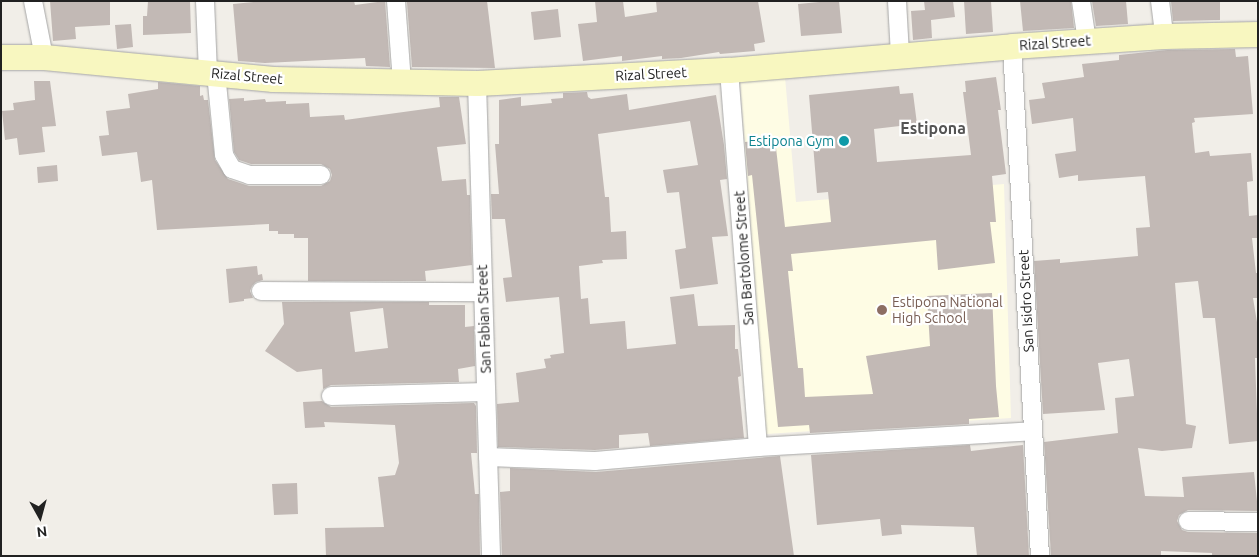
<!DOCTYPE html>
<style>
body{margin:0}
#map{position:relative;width:1259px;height:557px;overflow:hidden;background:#f1eee8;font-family:Ubuntu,sans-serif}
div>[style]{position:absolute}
.education>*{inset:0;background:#fefce4}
.building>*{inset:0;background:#c2b9b5}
.roads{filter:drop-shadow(0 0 1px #a5a5a5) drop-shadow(0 0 1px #a5a5a5)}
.street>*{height:18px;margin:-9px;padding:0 9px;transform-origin:9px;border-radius:9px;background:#fff}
.secondary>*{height:25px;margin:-12.5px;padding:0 12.5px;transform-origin:12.5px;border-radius:12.5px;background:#f8f7c0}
.dots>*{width:14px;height:14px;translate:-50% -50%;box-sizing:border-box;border:2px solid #fff;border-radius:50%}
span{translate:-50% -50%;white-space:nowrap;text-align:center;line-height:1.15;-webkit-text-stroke:4.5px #fff;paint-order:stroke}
.street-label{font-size:14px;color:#212121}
.culture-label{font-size:14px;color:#0d838f}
.right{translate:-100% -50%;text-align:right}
.education-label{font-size:14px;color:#785e54}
.left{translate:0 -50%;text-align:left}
.quarter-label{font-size:16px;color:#545454;font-weight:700}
.frame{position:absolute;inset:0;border:2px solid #212121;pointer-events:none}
.north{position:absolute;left:15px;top:492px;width:50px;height:50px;-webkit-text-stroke:4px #fff;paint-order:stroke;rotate:173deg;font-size:14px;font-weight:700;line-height:20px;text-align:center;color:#212121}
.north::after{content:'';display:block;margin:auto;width:18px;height:22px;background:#212121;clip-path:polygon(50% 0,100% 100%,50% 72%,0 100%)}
</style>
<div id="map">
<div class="education">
<i style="clip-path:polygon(785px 77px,796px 202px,1004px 184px,1011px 418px,766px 434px,740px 79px)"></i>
</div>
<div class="building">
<i style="clip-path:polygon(50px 1px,110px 1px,110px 25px,75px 27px,76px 39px,53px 41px)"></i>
<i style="clip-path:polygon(148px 1px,190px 1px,191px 33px,143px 35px,143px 16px,147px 16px)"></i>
<i style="clip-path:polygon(265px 1px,354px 1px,355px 5px,385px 1px,390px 67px,366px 66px,365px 58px,265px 63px,238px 61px,233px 4px)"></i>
<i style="clip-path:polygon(487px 1px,495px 68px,412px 67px,407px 2px)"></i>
<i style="clip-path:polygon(595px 1px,623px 1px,625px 17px,657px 12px,656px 1px,758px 1px,765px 42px,754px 44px,755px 51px,720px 54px,719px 52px,681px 58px,662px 59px,662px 56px,622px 61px,622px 56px,583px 61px,578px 24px,597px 22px)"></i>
<i style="clip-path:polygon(830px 1px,839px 1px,842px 33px,801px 36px,798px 4px)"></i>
<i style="clip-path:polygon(924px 1px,953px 1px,955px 17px,931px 20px,932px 38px,913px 40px,911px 11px,925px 10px)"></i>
<i style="clip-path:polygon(964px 1px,991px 1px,993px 32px,966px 34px)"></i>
<i style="clip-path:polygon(1020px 1px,1071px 1px,1074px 28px,1023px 31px)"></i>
<i style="clip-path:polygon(1092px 1px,1126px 1px,1128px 24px,1096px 26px)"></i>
<i style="clip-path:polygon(1171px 1px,1220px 1px,1220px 20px,1173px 21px)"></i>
<i style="clip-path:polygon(558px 9px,561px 37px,534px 40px,531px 12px)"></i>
<i style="clip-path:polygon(131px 24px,133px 47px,117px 49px,115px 25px)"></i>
<i style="clip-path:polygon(1235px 49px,1236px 57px,1248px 56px,1253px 114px,1194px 118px,1195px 122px,1192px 123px,1195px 153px,1209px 151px,1210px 156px,1251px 153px,1253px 181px,1247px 182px,1249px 216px,1258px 215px,1258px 238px,1252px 238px,1256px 273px,1258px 273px,1258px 298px,1253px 298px,1258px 328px,1258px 358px,1255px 358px,1258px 441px,1229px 444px,1215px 318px,1203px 318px,1198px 281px,1175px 283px,1186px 424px,1196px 426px,1192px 448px,1162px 451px,1138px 448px,1145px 496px,1184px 497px,1182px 477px,1254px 472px,1258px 511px,1188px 510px,1179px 515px,1177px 521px,1182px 530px,1188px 532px,1258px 533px,1258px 556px,1212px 556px,1212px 553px,1161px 551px,1161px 556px,1051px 556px,1044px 442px,1118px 433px,1115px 398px,1134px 396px,1129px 359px,1098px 363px,1105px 410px,1043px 414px,1034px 261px,1060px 259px,1060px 263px,1138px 256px,1136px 228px,1150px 227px,1145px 176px,1078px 181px,1078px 175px,1059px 178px,1055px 154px,1076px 151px,1073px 118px,1032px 124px,1029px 100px,1045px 98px,1042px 83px,1084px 77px,1082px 64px,1119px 60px,1119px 55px,1167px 50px)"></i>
<i style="clip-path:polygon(996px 77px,1001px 110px,998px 110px,1006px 174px,992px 176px,996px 222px,990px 222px,995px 263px,938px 270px,936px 240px,791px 254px,793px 271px,788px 271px,798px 368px,803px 368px,805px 397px,873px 394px,866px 356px,930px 346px,927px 296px,992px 293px,996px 386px,999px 417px,969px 419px,969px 424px,810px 433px,809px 425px,778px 427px,752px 175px,748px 176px,745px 142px,775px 139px,785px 227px,831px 222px,828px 192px,817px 193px,809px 95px,899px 86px,900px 94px,913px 93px,917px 124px,874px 129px,877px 162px,971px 155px,963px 92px,966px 92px,965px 81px)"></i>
<i style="clip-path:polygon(34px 81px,50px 81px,56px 126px,42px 127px,45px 152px,19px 155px,17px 138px,5px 140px,2px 111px,14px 110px,13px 103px,35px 100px)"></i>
<i style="clip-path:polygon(158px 82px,200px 86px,200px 96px,203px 95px,204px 100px,208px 100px,215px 160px,228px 179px,249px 186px,321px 186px,330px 181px,332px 175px,330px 169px,321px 164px,251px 164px,239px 160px,234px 152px,229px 99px,244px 98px,244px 101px,265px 99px,266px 102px,286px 101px,286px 104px,309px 103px,310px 117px,344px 115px,345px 120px,440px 107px,439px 97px,459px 97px,466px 144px,437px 147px,442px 181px,466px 179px,467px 195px,470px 195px,472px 265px,425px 271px,426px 281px,308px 281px,308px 238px,294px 238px,294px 234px,278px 234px,278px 231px,269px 231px,269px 224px,157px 230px,152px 180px,141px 182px,137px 152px,102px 156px,99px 136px,109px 135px,106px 111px,130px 108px,128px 94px,158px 89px)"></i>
<i style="clip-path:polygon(587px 92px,588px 97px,591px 99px,627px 94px,629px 110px,716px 95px,724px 145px,727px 179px,720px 180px,728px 236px,712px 237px,718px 284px,680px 289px,675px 250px,686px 248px,679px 192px,667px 193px,663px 170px,698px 165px,690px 121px,677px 123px,598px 134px,605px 197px,609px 197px,611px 232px,626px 231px,627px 259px,602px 260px,603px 263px,579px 266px,581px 299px,588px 298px,590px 324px,625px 321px,627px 349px,676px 344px,670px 297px,694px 294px,698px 326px,735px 325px,735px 349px,738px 349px,741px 376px,738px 377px,744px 438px,650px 446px,648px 433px,619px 435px,619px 448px,595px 450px,498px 447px,497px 404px,519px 402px,516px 373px,546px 368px,544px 359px,551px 358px,550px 355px,564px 353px,559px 297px,506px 302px,503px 278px,512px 277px,505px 219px,492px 219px,491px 194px,499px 194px,495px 144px,499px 144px,499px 100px,521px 97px,521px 106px,552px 103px,551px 99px,563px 98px,563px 93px)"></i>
<i style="clip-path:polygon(57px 165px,58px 181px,38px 183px,37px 167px)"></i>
<i style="clip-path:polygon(257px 266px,258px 275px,262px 274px,263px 280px,256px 282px,252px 286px,250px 291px,253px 298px,244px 299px,244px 301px,229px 303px,226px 269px)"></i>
<i style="clip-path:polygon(evenodd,282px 302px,429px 302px,429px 305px,465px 305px,465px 327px,474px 326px,475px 366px,458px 369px,459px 382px,331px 385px,323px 389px,322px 369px,297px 372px,265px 351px,284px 324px,282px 302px,383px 308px,388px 348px,355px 352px,350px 312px,383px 308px)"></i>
<i style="clip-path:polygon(322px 401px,331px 407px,474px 403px,476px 406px,477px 453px,471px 453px,475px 494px,479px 494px,480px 556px,326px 556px,325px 528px,384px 527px,378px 477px,395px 475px,399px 463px,395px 425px,324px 422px,325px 427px,305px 428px,303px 402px)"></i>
<i style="clip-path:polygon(970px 445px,971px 451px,1023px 445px,1029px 556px,977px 556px,974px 527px,901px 525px,902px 534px,882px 536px,880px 519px,817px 525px,811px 455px)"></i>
<i style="clip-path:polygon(780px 456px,794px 556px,502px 556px,500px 492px,510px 491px,510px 468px,596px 472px)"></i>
<i style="clip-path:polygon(297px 483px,298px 514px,274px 515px,272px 484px)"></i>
</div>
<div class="roads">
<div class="street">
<i style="left:33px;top:1px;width:57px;rotate:78.9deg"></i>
<i style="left:205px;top:1px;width:72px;rotate:87.6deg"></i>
<i style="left:396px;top:1px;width:81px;rotate:85.8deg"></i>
<i style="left:897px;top:1px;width:54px;rotate:86.8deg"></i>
<i style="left:1081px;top:1px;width:40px;rotate:81.5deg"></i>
<i style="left:1160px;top:1px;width:35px;rotate:83deg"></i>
<i style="left:1012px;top:46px;width:511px;rotate:86.86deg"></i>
<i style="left:729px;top:70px;width:378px;rotate:85.6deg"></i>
<i style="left:216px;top:73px;width:82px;rotate:84.4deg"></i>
<i style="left:224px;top:155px;width:16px;rotate:60deg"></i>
<i style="left:232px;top:169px;width:18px;rotate:19deg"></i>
<i style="left:249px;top:175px;width:72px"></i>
<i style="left:477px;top:83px;width:473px;rotate:88.3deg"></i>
<i style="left:261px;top:291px;width:222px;rotate:0.3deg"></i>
<i style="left:331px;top:396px;width:155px;rotate:-1.5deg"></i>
<i style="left:488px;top:457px;width:107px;rotate:2.1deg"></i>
<i style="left:595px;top:461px;width:164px;rotate:-4.9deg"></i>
<i style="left:758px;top:447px;width:275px;rotate:-3.3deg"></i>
<i style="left:1188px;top:521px;width:70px;rotate:0.8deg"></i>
</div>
<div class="secondary">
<i style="left:1px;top:57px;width:43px"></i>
<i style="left:44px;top:57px;width:230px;rotate:5.5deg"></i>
<i style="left:273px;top:79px;width:204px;rotate:1.1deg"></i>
<i style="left:477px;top:83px;width:252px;rotate:-3deg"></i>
<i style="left:729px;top:70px;width:284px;rotate:-4.8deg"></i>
<i style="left:1012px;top:46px;width:152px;rotate:-3.8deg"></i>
<i style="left:1164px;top:36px;width:94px;rotate:-1.2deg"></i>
</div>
</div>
<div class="dots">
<i style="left:844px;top:141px;background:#0f9aa8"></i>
<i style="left:882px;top:310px;background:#8d6e63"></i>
</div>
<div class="street-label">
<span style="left:1055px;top:43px;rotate:-4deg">Rizal Street</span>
<span style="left:651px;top:74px;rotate:-3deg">Rizal Street</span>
<span style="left:247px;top:76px;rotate:5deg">Rizal Street</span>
<span style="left:744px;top:258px;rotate:-94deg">San Bartolome Street</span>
<span style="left:1026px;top:301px;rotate:-93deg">San Isidro Street</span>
<span style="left:484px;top:319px;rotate:-92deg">San Fabian Street</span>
</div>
<div class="culture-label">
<span class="right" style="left:834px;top:141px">Estipona Gym</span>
</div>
<div class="education-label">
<span class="left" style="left:892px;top:310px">Estipona National<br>High School</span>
</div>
<div class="quarter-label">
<span style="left:933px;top:128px">Estipona</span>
</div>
<div class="frame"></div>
<div class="north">N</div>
</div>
